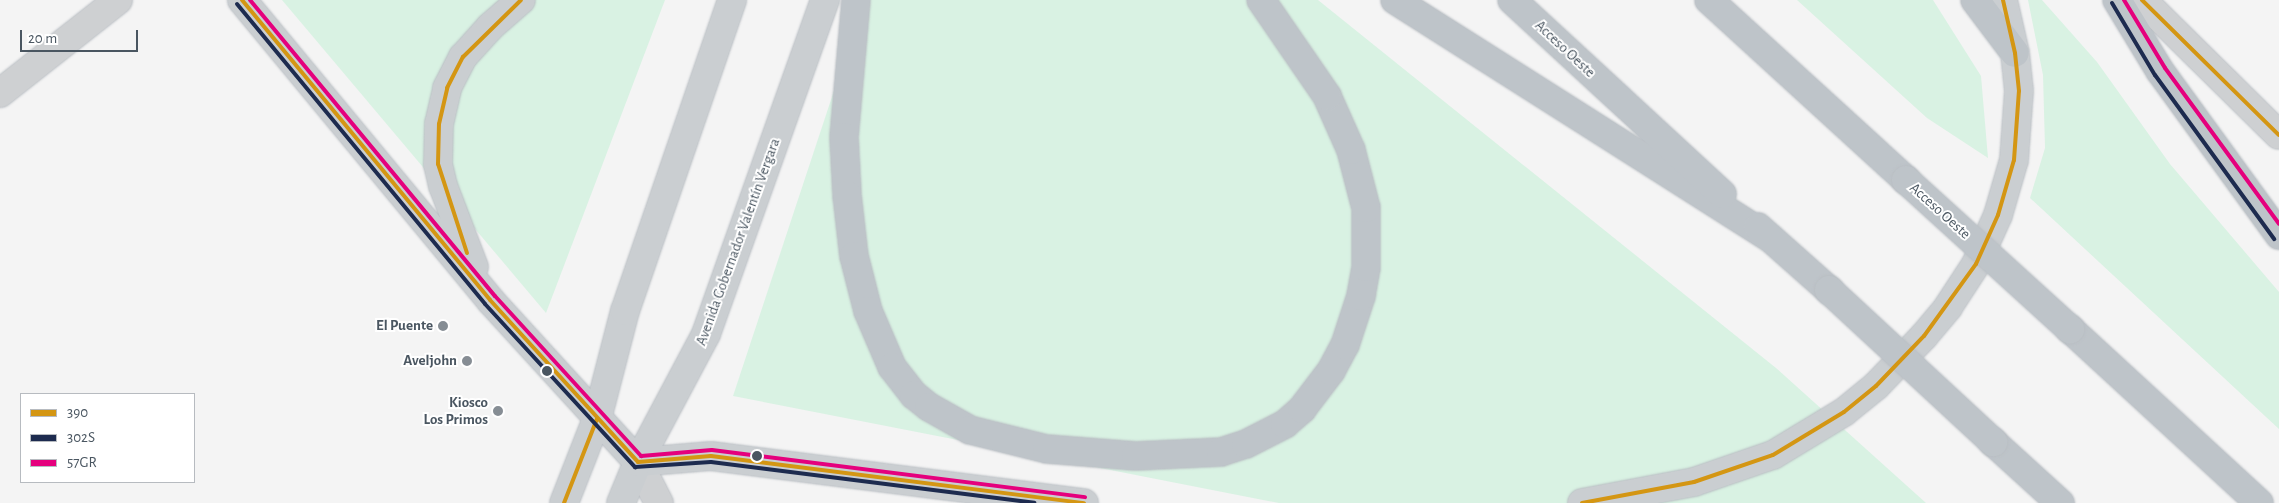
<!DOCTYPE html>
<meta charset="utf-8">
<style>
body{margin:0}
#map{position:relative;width:2279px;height:503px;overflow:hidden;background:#f4f4f4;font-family:"Alegreya Sans",sans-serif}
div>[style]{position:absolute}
.green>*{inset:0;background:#d9f2e3}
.roads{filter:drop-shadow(0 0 1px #b9bec3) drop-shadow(0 0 1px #b9bec3)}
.minor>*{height:28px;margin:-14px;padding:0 14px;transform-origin:14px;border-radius:14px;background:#ced0d2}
.major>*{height:28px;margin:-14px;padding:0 14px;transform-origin:14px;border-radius:14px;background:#caced1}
.highway>*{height:28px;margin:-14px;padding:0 14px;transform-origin:14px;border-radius:14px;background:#bec4c9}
.bridges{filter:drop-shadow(0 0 1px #b9bec3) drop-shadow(0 0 1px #b9bec3)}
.highway-bridge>*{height:28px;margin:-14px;padding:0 14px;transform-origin:14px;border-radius:14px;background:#bec4c9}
.bus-1>*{height:4px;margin:-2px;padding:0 2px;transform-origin:2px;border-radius:2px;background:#d49613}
.bus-2>*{height:4px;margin:-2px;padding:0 2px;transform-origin:2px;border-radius:2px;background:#1d2b4f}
.bus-3>*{height:4px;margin:-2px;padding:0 2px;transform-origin:2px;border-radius:2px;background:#e5007d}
.dots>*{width:14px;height:14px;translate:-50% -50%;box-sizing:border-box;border:2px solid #fff;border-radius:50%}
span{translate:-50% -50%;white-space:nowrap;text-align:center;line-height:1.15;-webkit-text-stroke:4px #fff;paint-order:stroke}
.street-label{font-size:15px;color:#4a5661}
.poi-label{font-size:15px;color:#4a5661;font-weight:700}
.right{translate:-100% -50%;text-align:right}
.legend{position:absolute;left:20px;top:393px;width:175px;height:90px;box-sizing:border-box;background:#fff;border:1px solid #b7bbc0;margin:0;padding:6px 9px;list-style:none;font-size:15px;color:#4a5661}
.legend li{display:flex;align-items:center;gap:10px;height:25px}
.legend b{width:25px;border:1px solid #b7bbc0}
.scale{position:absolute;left:20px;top:30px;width:118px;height:22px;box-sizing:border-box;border:2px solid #4a5661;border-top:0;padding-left:6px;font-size:15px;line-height:18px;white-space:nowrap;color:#4a5661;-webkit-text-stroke:4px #fff;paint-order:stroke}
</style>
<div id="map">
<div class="green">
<i style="clip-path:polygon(282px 0,665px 0,546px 313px)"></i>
<i style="clip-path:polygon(864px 0,1318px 0,1776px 368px,1926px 503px,1279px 503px,733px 396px)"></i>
<i style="clip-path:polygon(1797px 0,1933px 0,1981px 76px,1988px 158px,1927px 118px)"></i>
<i style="clip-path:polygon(2028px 0,2042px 0,2097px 62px,2170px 164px,2279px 292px,2279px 429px,2030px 198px,2045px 148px,2043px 75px)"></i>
</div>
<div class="roads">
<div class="minor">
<i style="left:2142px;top:0;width:192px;rotate:44.6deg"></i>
<i style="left:0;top:93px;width:150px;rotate:-38.2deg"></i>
<i style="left:638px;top:462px;width:46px;rotate:62.9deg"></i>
</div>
<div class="major">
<i style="left:242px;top:0;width:389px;rotate:50.4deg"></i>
<i style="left:490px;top:300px;width:219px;rotate:47.6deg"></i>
<i style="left:474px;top:267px;width:87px;rotate:-110.9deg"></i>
<i style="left:443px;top:186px;width:23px;rotate:-103deg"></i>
<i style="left:438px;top:164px;width:40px;rotate:-88.6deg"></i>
<i style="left:439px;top:124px;width:37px;rotate:-77deg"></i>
<i style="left:447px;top:88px;width:35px;rotate:-63deg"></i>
<i style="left:463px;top:57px;width:40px;rotate:-48deg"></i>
<i style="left:490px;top:27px;width:41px;rotate:-41.1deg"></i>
<i style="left:638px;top:462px;width:73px;rotate:-4.7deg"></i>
<i style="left:711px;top:456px;width:376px;rotate:7.2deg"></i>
<i style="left:564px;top:503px;width:90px;rotate:-68.6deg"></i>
<i style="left:597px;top:419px;width:112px;rotate:-75.5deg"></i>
<i style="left:625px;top:311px;width:329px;rotate:-71deg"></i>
<i style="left:621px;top:503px;width:44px;rotate:-67.5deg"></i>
<i style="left:638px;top:462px;width:145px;rotate:-62deg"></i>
<i style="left:706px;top:334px;width:355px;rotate:-70.4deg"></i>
<i style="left:1582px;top:503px;width:114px;rotate:-10.6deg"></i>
<i style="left:1694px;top:482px;width:83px;rotate:-18.9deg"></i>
<i style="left:1773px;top:455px;width:83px;rotate:-31.2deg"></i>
<i style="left:1844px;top:412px;width:41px;rotate:-39.1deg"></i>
<i style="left:1876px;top:386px;width:69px;rotate:-46.2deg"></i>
<i style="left:1924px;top:336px;width:38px;rotate:-50deg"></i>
<i style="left:1948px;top:307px;width:51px;rotate:-56.9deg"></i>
<i style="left:1976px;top:264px;width:54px;rotate:-65.8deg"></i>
<i style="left:1998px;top:215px;width:57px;rotate:-73.8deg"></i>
<i style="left:2014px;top:160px;width:69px;rotate:-85.9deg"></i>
<i style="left:2019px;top:91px;width:38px;rotate:-96deg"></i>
<i style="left:2015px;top:53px;width:54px;rotate:-102.8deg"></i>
</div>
<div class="highway">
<i style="left:856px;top:0;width:138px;rotate:95deg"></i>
<i style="left:844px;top:137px;width:58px;rotate:87deg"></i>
<i style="left:847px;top:195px;width:61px;rotate:83.5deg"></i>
<i style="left:854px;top:256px;width:57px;rotate:75.7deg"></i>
<i style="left:868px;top:311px;width:61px;rotate:66.8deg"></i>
<i style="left:892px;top:367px;width:36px;rotate:52deg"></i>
<i style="left:914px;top:395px;width:19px;rotate:39deg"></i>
<i style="left:929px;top:407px;width:47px;rotate:29.3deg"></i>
<i style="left:970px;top:430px;width:79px;rotate:13.9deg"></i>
<i style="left:1047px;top:449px;width:89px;rotate:4.5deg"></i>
<i style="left:1136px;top:456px;width:85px;rotate:-2.7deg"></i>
<i style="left:1221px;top:452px;width:26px;rotate:-18deg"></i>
<i style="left:1246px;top:444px;width:44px;rotate:-27.1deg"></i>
<i style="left:1285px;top:424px;width:23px;rotate:-41deg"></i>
<i style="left:1302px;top:409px;width:48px;rotate:-52.7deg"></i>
<i style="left:1331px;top:371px;width:30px;rotate:-62deg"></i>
<i style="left:1345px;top:345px;width:52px;rotate:-71.9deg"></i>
<i style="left:1361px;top:296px;width:29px;rotate:-80deg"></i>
<i style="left:1366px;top:267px;width:59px;rotate:-90deg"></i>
<i style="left:1366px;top:208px;width:60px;rotate:-104.5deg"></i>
<i style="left:1351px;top:150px;width:59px;rotate:-114deg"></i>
<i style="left:1327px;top:96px;width:116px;rotate:-124.5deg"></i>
<i style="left:1395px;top:0;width:446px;rotate:32.4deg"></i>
<i style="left:1512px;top:0;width:286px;rotate:42.7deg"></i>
<i style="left:1709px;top:0;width:267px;rotate:42.4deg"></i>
<i style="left:1975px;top:0;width:66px;rotate:53deg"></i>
<i style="left:2117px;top:0;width:83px;rotate:58.8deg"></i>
<i style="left:2160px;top:71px;width:203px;rotate:54deg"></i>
<i style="left:1758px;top:227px;width:95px;rotate:41.6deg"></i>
<i style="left:2070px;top:329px;width:257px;rotate:42.6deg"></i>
<i style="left:1993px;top:442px;width:91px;rotate:42.3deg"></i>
</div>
</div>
<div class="bridges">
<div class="highway-bridge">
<i style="left:1906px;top:180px;width:222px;rotate:42.3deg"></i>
<i style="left:1829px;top:290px;width:224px;rotate:42.8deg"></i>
</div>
</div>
<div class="bus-1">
<i style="left:242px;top:0;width:389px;rotate:50.4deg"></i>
<i style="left:490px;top:300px;width:219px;rotate:47.6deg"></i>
<i style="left:2142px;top:0;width:192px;rotate:44.6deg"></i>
<i style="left:467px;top:253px;width:94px;rotate:-108deg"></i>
<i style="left:438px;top:164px;width:40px;rotate:-88.6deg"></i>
<i style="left:439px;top:124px;width:37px;rotate:-77deg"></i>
<i style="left:447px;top:88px;width:35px;rotate:-63deg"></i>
<i style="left:463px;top:57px;width:81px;rotate:-44.5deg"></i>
<i style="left:638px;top:462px;width:73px;rotate:-4.7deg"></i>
<i style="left:711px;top:456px;width:376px;rotate:7.2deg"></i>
<i style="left:564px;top:503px;width:90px;rotate:-68.6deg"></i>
<i style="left:1582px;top:503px;width:114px;rotate:-10.6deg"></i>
<i style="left:1694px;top:482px;width:83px;rotate:-18.9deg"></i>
<i style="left:1773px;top:455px;width:83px;rotate:-31.2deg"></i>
<i style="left:1844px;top:412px;width:41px;rotate:-39.1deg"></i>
<i style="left:1876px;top:386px;width:69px;rotate:-46.2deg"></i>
<i style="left:1924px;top:336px;width:89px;rotate:-54.2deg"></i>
<i style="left:1976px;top:264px;width:54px;rotate:-65.8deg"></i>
<i style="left:1998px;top:215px;width:57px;rotate:-73.8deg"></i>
<i style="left:2014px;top:160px;width:69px;rotate:-85.9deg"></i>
<i style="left:2019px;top:91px;width:38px;rotate:-96deg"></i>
<i style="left:2015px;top:53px;width:54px;rotate:-102.8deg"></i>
</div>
<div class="bus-2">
<i style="left:2112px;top:3px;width:84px;rotate:59.2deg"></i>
<i style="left:2155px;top:75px;width:203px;rotate:54deg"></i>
<i style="left:237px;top:4px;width:389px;rotate:50.4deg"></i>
<i style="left:485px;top:304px;width:222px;rotate:47.4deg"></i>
<i style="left:635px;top:467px;width:76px;rotate:-3.8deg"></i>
<i style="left:711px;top:462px;width:326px;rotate:7.2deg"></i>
</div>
<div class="bus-3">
<i style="left:250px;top:0;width:384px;rotate:50.4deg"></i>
<i style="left:495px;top:296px;width:217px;rotate:47.6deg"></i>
<i style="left:641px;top:456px;width:71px;rotate:-4.8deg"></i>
<i style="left:712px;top:450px;width:376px;rotate:7.2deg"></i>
<i style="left:2124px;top:0;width:79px;rotate:58.9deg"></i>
<i style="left:2165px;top:68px;width:193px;rotate:53.8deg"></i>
</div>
<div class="dots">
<i style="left:443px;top:326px;background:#868d94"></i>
<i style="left:467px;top:361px;background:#868d94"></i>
<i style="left:547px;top:371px;background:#4a5661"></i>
<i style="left:498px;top:411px;background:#868d94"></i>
<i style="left:757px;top:456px;background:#4a5661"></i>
</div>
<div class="street-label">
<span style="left:1565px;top:49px;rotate:43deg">Acceso Oeste</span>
<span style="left:1940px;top:211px;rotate:42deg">Acceso Oeste</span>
<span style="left:738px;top:242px;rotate:-70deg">Avenida Gobernador Valentín Vergara</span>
</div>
<div class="poi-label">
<span class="right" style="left:433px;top:326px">El Puente</span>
<span class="right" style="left:457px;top:361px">Aveljohn</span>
<span class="right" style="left:488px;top:411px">Kiosco<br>Los Primos</span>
</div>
<ul class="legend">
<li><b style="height:6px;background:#d49613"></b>390</li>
<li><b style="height:6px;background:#1d2b4f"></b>302S</li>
<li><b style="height:6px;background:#e5007d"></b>57GR</li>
</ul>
<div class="scale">20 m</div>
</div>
